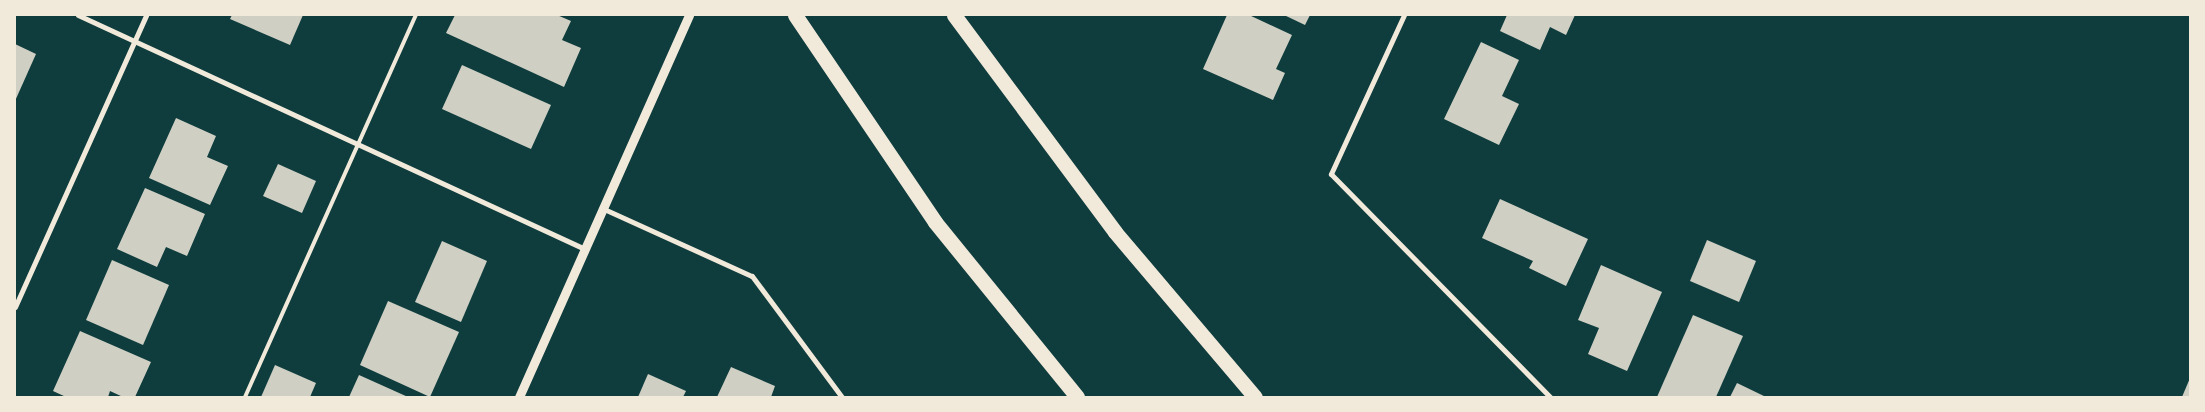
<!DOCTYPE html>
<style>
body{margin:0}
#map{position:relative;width:2205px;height:412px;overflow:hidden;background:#0f3d3e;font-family:"Titillium Web",sans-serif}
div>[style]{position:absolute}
.building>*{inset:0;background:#cfcfc3}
.service>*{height:4px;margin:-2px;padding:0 2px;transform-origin:2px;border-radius:2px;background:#f1e9da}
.minor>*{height:5px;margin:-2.5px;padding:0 2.5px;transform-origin:2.5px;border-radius:2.5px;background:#f1e9da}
.tertiary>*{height:9px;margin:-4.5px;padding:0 4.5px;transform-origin:4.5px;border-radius:4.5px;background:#f1e9da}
.motorway>*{height:15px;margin:-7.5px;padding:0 7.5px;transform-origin:7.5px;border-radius:7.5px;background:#f1e9da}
span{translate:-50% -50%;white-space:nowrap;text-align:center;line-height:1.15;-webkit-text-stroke:4px #f1e9da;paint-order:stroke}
.frame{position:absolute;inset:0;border:16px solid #f1e9da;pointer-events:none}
</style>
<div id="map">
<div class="building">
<i style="clip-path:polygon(232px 15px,303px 15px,290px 45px,230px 19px)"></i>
<i style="clip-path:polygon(455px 15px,557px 15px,571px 21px,562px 40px,581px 48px,564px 87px,446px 33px)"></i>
<i style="clip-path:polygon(1227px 15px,1249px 15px,1292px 35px,1276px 69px,1285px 73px,1273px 100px,1203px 69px)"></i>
<i style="clip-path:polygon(1284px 15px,1310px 15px,1305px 25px)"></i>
<i style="clip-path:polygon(1507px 15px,1575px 15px,1566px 35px,1550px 27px,1540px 50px,1500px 31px)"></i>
<i style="clip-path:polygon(1481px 42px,1519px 60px,1502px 96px,1519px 104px,1499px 145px,1444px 119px)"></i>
<i style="clip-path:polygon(15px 44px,36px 54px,15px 101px)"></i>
<i style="clip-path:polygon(462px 65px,551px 105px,531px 149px,442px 109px)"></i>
<i style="clip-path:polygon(176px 118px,216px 136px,207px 157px,228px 166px,210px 205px,149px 178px)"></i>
<i style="clip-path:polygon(278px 164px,316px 181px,302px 213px,263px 196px)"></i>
<i style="clip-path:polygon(145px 188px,205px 214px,187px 256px,166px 247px,157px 267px,117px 249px)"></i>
<i style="clip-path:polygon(1500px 199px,1588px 239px,1566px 286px,1529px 268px,1533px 261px,1482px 238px)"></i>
<i style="clip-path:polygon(1707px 240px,1756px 261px,1739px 302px,1690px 281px)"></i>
<i style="clip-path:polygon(442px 241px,487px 261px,461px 322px,415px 302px)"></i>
<i style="clip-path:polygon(112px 260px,169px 285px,143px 345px,86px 320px)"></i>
<i style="clip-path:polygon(1601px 265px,1662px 292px,1627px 371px,1588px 354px,1599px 328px,1578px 320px)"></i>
<i style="clip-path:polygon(388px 301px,459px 332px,430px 397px,360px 365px)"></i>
<i style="clip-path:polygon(1693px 315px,1743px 336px,1716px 397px,1657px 397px)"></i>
<i style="clip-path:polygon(80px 331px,151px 362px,135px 397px,123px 397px,110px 391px,108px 397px,66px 397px,53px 391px)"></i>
<i style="clip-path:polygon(275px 365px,316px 383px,310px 397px,261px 397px)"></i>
<i style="clip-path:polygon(731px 367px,775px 386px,771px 397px,717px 397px)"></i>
<i style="clip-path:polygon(648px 374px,686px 391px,683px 397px,638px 397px)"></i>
<i style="clip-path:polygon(359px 375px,408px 397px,349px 397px)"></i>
<i style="clip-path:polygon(2190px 378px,2190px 397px,2182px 397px)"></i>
<i style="clip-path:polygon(1737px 383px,1766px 397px,1730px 397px)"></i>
</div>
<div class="service">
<i style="left:245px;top:397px;width:419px;rotate:-65.9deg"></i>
</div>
<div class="minor">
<i style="left:78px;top:15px;width:558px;rotate:24.78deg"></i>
<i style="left:1404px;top:15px;width:175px;rotate:114.7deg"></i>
<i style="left:1331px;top:174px;width:313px;rotate:45.5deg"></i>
<i style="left:604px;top:209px;width:162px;rotate:24.4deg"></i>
<i style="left:752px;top:276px;width:151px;rotate:53.4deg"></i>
<i style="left:15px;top:307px;width:320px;rotate:-65.8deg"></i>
</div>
<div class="tertiary">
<i style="left:519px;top:397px;width:418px;rotate:-66deg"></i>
</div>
<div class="motorway">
<i style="left:795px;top:15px;width:250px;rotate:55.9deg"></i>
<i style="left:935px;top:222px;width:225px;rotate:50.9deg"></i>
<i style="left:954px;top:15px;width:270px;rotate:53.4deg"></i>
<i style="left:1115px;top:232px;width:216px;rotate:49.7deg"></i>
</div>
<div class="frame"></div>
</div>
